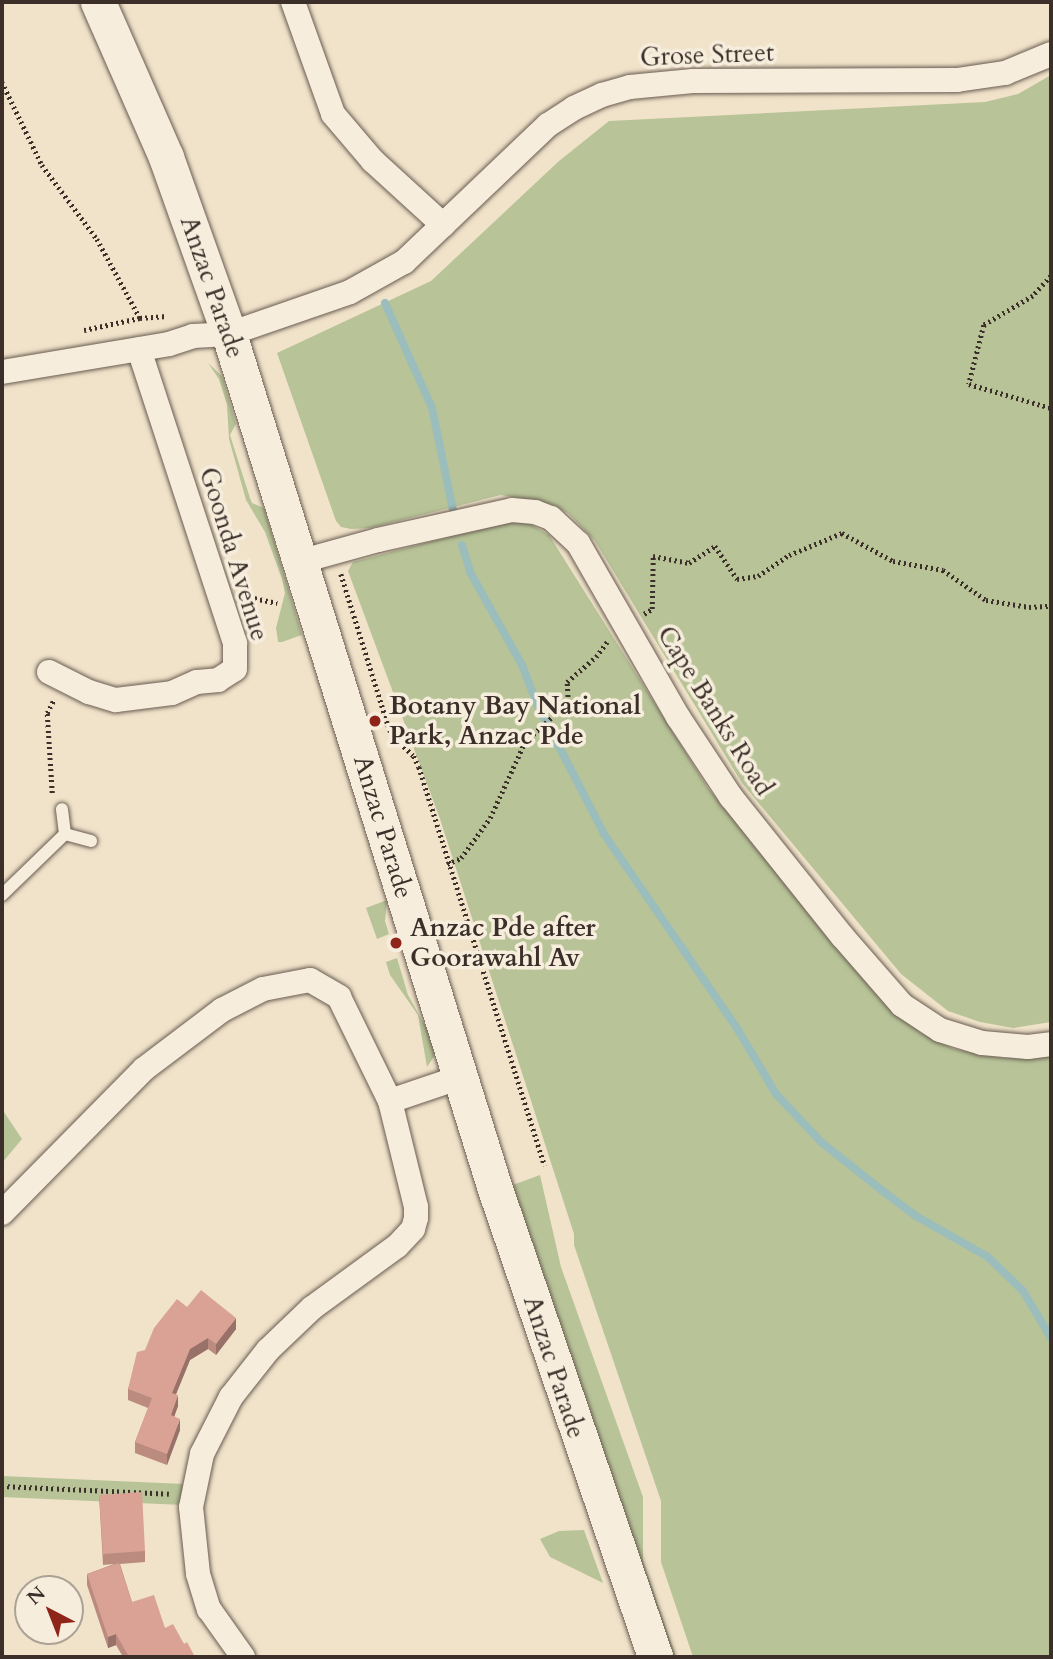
<!DOCTYPE html>
<style>
body{margin:0}
#map{position:relative;width:1053px;height:1659px;overflow:hidden;background:#f1e3ca;font-family:Cardo,serif}
div>[style]{position:absolute}
.green>*{inset:0;background:#b8c498}
.stream>*{height:8px;margin:-4px;padding:0 4px;transform-origin:4px;border-radius:4px;background:#9bbdbc}
.path>*{height:4.5px;margin-top:-2.25px;transform-origin:0;background:repeating-linear-gradient(90deg,#3c2f29 0 2px,transparent 0 5.5px)}
.roads{filter:drop-shadow(0 0 2px #695c51) drop-shadow(0 0 2px #695c51)}
.lane>*{height:12px;margin:-6px;padding:0 6px;transform-origin:6px;border-radius:6px;background:#f6eddd}
.street>*{height:24px;margin:-12px;padding:0 12px;transform-origin:12px;border-radius:12px;background:#f6eddd}
.secondary>*{height:35px;margin:-17.5px;padding:0 17.5px;transform-origin:17.5px;border-radius:17.5px;background:#f6eddd}
.wall>*{inset:0;background:#bb8b80}
.shaded-wall>*{inset:0;background:#987168}
.building>*{inset:0;background:#d9a295}
.dots>*{width:19px;height:19px;translate:-50% -50%;box-sizing:border-box;border:4px solid #f6eddd;border-radius:50%}
span{translate:-50% -50%;white-space:nowrap;text-align:center;line-height:1.15;-webkit-text-stroke:7px #f6eddd;paint-order:stroke}
.street-label{font-size:26px;color:#3c2f29}
.poi-label{font-size:26px;color:#3c2f29;font-weight:700}
.left{translate:0 -50%;text-align:left}
.frame{position:absolute;inset:0;border:4px solid #3c2f29;pointer-events:none}
.north{position:absolute;left:14px;top:1575px;width:70px;height:70px;box-sizing:border-box;background:#f6eddd;border:2px solid #aca195;border-radius:50%;rotate:318deg;font-size:19px;font-weight:700;line-height:28px;text-align:center;color:#3c2f29}
.north::after{content:'';display:block;margin:auto;width:24px;height:32px;background:#8f2418;clip-path:polygon(50% 0,100% 100%,50% 72%,0 100%)}
</style>
<div id="map">
<div class="green">
<i style="clip-path:polygon(1051px 75px,1051px 1022px,1013px 1028px,980px 1022px,948px 1011px,901px 974px,742px 783px,595px 541px,569px 514px,554px 505px,501px 495px,370px 528px,351px 529px,341px 527px,336px 521px,277px 353px,431px 281px,559px 161px,609px 121px,985px 102px,1018px 94px)"></i>
<i style="clip-path:polygon(208px 363px,222px 376px,236px 424px,230px 435px,250px 498px,252px 503px,264px 508px,302px 635px,282px 642px,278px 642px,276px 628px,285px 593px,282px 579px,265px 532px,246px 500px,229px 439px,227px 405px,219px 379px)"></i>
<i style="clip-path:polygon(505px 522px,530px 524px,549px 535px,708px 788px,889px 1008px,921px 1033px,954px 1049px,1004px 1058px,1051px 1053px,1051px 1657px,693px 1657px,661px 1562px,661px 1501px,574px 1245px,574px 1234px,440px 819px,348px 571px,353px 562px)"></i>
<i style="clip-path:polygon(387px 900px,385px 921px,389px 934px,377px 939px,366px 908px)"></i>
<i style="clip-path:polygon(397px 958px,408px 995px,432px 1038px,435px 1055px,427px 1067px,418px 1015px,390px 975px,386px 962px)"></i>
<i style="clip-path:polygon(2px 1109px,22px 1139px,2px 1163px)"></i>
<i style="clip-path:polygon(540px 1175px,561px 1267px,643px 1497px,643px 1561px,676px 1657px,669px 1657px,510px 1186px)"></i>
<i style="clip-path:polygon(2px 1476px,185px 1484px,183px 1505px,2px 1497px)"></i>
<i style="clip-path:polygon(584px 1530px,603px 1583px,550px 1557px,540px 1539px,559px 1531px)"></i>
</div>
<div class="stream">
<i style="left:385px;top:303px;width:115px;rotate:65.9deg"></i>
<i style="left:432px;top:408px;width:104px;rotate:78.4deg"></i>
<i style="left:462px;top:545px;width:28px;rotate:73deg"></i>
<i style="left:470px;top:572px;width:107px;rotate:60.8deg"></i>
<i style="left:522px;top:665px;width:40px;rotate:69deg"></i>
<i style="left:536px;top:702px;width:148px;rotate:62.7deg"></i>
<i style="left:604px;top:834px;width:237px;rotate:55.6deg"></i>
<i style="left:738px;top:1030px;width:74px;rotate:59.3deg"></i>
<i style="left:776px;top:1094px;width:66px;rotate:46.8deg"></i>
<i style="left:821px;top:1142px;width:75px;rotate:38.5deg"></i>
<i style="left:880px;top:1189px;width:45px;rotate:36.9deg"></i>
<i style="left:916px;top:1216px;width:83px;rotate:29.7deg"></i>
<i style="left:988px;top:1257px;width:49px;rotate:44.2deg"></i>
<i style="left:1023px;top:1291px;width:55px;rotate:59.2deg"></i>
</div>
<div class="path">
<i style="left:2px;top:82px;width:92px;rotate:64.3deg"></i>
<i style="left:42px;top:165px;width:92px;rotate:53.4deg"></i>
<i style="left:97px;top:239px;width:90px;rotate:61.4deg"></i>
<i style="left:1051px;top:276px;width:27px;rotate:132deg"></i>
<i style="left:1033px;top:296px;width:57px;rotate:149.4deg"></i>
<i style="left:984px;top:325px;width:61px;rotate:104.3deg"></i>
<i style="left:969px;top:384px;width:85px;rotate:16.3deg"></i>
<i style="left:84px;top:330px;width:57px;rotate:-12.1deg"></i>
<i style="left:140px;top:318px;width:27px;rotate:-4deg"></i>
<i style="left:341px;top:574px;width:158px;rotate:72.7deg"></i>
<i style="left:388px;top:725px;width:11px;rotate:68deg"></i>
<i style="left:392px;top:735px;width:30px;rotate:44deg"></i>
<i style="left:414px;top:756px;width:12px;rotate:66deg"></i>
<i style="left:419px;top:767px;width:418px;rotate:72.5deg"></i>
<i style="left:244px;top:596px;width:34px;rotate:12deg"></i>
<i style="left:644px;top:614px;width:9px;rotate:-32deg"></i>
<i style="left:652px;top:609px;width:53px;rotate:-88.9deg"></i>
<i style="left:653px;top:556px;width:37px;rotate:11deg"></i>
<i style="left:689px;top:563px;width:31px;rotate:-33deg"></i>
<i style="left:715px;top:546px;width:40px;rotate:56deg"></i>
<i style="left:737px;top:579px;width:21px;rotate:-8deg"></i>
<i style="left:758px;top:576px;width:37px;rotate:-34deg"></i>
<i style="left:789px;top:555px;width:57px;rotate:-22.5deg"></i>
<i style="left:842px;top:533px;width:58px;rotate:28.8deg"></i>
<i style="left:893px;top:561px;width:51px;rotate:10.2deg"></i>
<i style="left:943px;top:570px;width:52px;rotate:34.9deg"></i>
<i style="left:986px;top:600px;width:44px;rotate:9.2deg"></i>
<i style="left:1029px;top:607px;width:22px;rotate:-3deg"></i>
<i style="left:52px;top:793px;width:80px;rotate:-93.6deg"></i>
<i style="left:47px;top:713px;width:16px;rotate:-63deg"></i>
<i style="left:447px;top:864px;width:15px;rotate:-23deg"></i>
<i style="left:461px;top:858px;width:49px;rotate:-54.1deg"></i>
<i style="left:490px;top:818px;width:84px;rotate:-65.3deg"></i>
<i style="left:525px;top:742px;width:59px;rotate:-42.9deg"></i>
<i style="left:568px;top:702px;width:20px;rotate:-93deg"></i>
<i style="left:567px;top:682px;width:38px;rotate:-41deg"></i>
<i style="left:596px;top:657px;width:19px;rotate:-54deg"></i>
<i style="left:2px;top:1486px;width:167px;rotate:2.7deg"></i>
</div>
<div class="roads">
<div class="lane">
<i style="left:65px;top:834px;width:27px;rotate:15deg"></i>
<i style="left:2px;top:895px;width:88px;rotate:-44.1deg"></i>
<i style="left:65px;top:834px;width:25px;rotate:-97deg"></i>
</div>
<div class="street">
<i style="left:293px;top:2px;width:119px;rotate:70.3deg"></i>
<i style="left:333px;top:114px;width:62px;rotate:49.6deg"></i>
<i style="left:373px;top:161px;width:95px;rotate:42.4deg"></i>
<i style="left:2px;top:372px;width:169px;rotate:-9.5deg"></i>
<i style="left:169px;top:344px;width:25px;rotate:-18deg"></i>
<i style="left:193px;top:336px;width:36px;rotate:-3deg"></i>
<i style="left:229px;top:334px;width:128px;rotate:-19.1deg"></i>
<i style="left:350px;top:292px;width:62px;rotate:-29.1deg"></i>
<i style="left:404px;top:262px;width:199px;rotate:-43.6deg"></i>
<i style="left:548px;top:125px;width:31px;rotate:-33deg"></i>
<i style="left:574px;top:108px;width:31px;rotate:-25deg"></i>
<i style="left:602px;top:95px;width:29px;rotate:-16deg"></i>
<i style="left:630px;top:87px;width:63px;rotate:-5.4deg"></i>
<i style="left:693px;top:81px;width:264px;rotate:-0.2deg"></i>
<i style="left:957px;top:80px;width:49px;rotate:-8.3deg"></i>
<i style="left:1005px;top:73px;width:50px;rotate:-22.4deg"></i>
<i style="left:302px;top:561px;width:79px;rotate:-15.4deg"></i>
<i style="left:378px;top:540px;width:137px;rotate:-12.6deg"></i>
<i style="left:512px;top:510px;width:23px;rotate:5deg"></i>
<i style="left:535px;top:512px;width:17px;rotate:21deg"></i>
<i style="left:551px;top:518px;width:37px;rotate:43deg"></i>
<i style="left:578px;top:543px;width:201px;rotate:60.1deg"></i>
<i style="left:678px;top:717px;width:96px;rotate:56.5deg"></i>
<i style="left:731px;top:797px;width:178px;rotate:51.4deg"></i>
<i style="left:842px;top:936px;width:91px;rotate:49deg"></i>
<i style="left:902px;top:1005px;width:45px;rotate:33.3deg"></i>
<i style="left:940px;top:1030px;width:44px;rotate:17.2deg"></i>
<i style="left:982px;top:1043px;width:46px;rotate:5deg"></i>
<i style="left:1028px;top:1047px;width:23px;rotate:-7deg"></i>
<i style="left:49px;top:672px;width:45px;rotate:26.6deg"></i>
<i style="left:89px;top:692px;width:28px;rotate:17deg"></i>
<i style="left:116px;top:700px;width:56px;rotate:-7.1deg"></i>
<i style="left:172px;top:693px;width:27px;rotate:-24deg"></i>
<i style="left:197px;top:682px;width:21px;rotate:-5deg"></i>
<i style="left:218px;top:680px;width:20px;rotate:-33deg"></i>
<i style="left:235px;top:669px;width:26px;rotate:-90deg"></i>
<i style="left:235px;top:643px;width:309px;rotate:-108.1deg"></i>
<i style="left:390px;top:1101px;width:75px;rotate:-18.7deg"></i>
<i style="left:2px;top:1213px;width:202px;rotate:-45.4deg"></i>
<i style="left:144px;top:1069px;width:98px;rotate:-37.1deg"></i>
<i style="left:222px;top:1010px;width:46px;rotate:-27.1deg"></i>
<i style="left:263px;top:989px;width:48px;rotate:-10.8deg"></i>
<i style="left:310px;top:980px;width:34px;rotate:30deg"></i>
<i style="left:339px;top:997px;width:116px;rotate:63.9deg"></i>
<i style="left:390px;top:1101px;width:109px;rotate:76.2deg"></i>
<i style="left:416px;top:1207px;width:11px;rotate:90deg"></i>
<i style="left:416px;top:1218px;width:11px;rotate:105deg"></i>
<i style="left:413px;top:1229px;width:23px;rotate:133deg"></i>
<i style="left:397px;top:1246px;width:105px;rotate:143.9deg"></i>
<i style="left:312px;top:1308px;width:61px;rotate:136.3deg"></i>
<i style="left:268px;top:1350px;width:60px;rotate:128.2deg"></i>
<i style="left:231px;top:1397px;width:64px;rotate:117deg"></i>
<i style="left:202px;top:1454px;width:54px;rotate:101.7deg"></i>
<i style="left:191px;top:1507px;width:67px;rotate:84deg"></i>
<i style="left:198px;top:1574px;width:37px;rotate:73deg"></i>
<i style="left:209px;top:1609px;width:59px;rotate:54.7deg"></i>
</div>
<div class="secondary">
<i style="left:98px;top:2px;width:169px;rotate:66.3deg"></i>
<i style="left:166px;top:157px;width:188px;rotate:70.4deg"></i>
<i style="left:229px;top:334px;width:892px;rotate:72.72deg"></i>
<i style="left:494px;top:1186px;width:498px;rotate:71.1deg"></i>
</div>
</div>
<div class="wall">
<i style="clip-path:polygon(187px 1307px,236px 1329px,216px 1355px,208px 1349px,190px 1360px,176px 1394px,178px 1406px,174px 1416px,180px 1430px,167px 1465px,135px 1453px,135px 1442px,148px 1408px,128px 1400px,128px 1389px,145px 1350px)"></i>
<i style="clip-path:polygon(99px 1495px,145px 1551px,145px 1562px,120px 1564px,132px 1602px,165px 1628px,184px 1644px,195px 1657px,123px 1657px,116px 1645px,108px 1648px,87px 1585px,87px 1574px,114px 1564px,103px 1565px)"></i>
</div>
<div class="shaded-wall">
<i style="clip-path:polygon(236px 1318px,236px 1329px,216px 1355px,216px 1344px)"></i>
<i style="clip-path:polygon(208px 1338px,208px 1349px,190px 1360px,172px 1404px,172px 1393px,190px 1349px)"></i>
<i style="clip-path:polygon(178px 1395px,178px 1406px,171px 1426px,171px 1415px)"></i>
<i style="clip-path:polygon(180px 1419px,180px 1430px,167px 1465px,167px 1454px)"></i>
<i style="clip-path:polygon(116px 1634px,116px 1645px,108px 1648px,108px 1637px)"></i>
</div>
<div class="building">
<i style="clip-path:polygon(201px 1290px,236px 1318px,216px 1344px,208px 1338px,190px 1349px,172px 1393px,178px 1395px,171px 1415px,180px 1419px,167px 1454px,135px 1442px,152px 1398px,128px 1389px,137px 1352px,145px 1350px,154px 1328px,177px 1299px,187px 1307px)"></i>
<i style="clip-path:polygon(142px 1492px,145px 1551px,103px 1554px,99px 1495px)"></i>
<i style="clip-path:polygon(119px 1563px,132px 1602px,154px 1595px,165px 1628px,173px 1624px,184px 1644px,187px 1642px,195px 1657px,129px 1657px,116px 1634px,108px 1637px,87px 1574px)"></i>
</div>
<div class="dots">
<i style="left:375px;top:721px;background:#8f2418"></i>
<i style="left:396px;top:943px;background:#8f2418"></i>
</div>
<div class="street-label">
<span style="left:707px;top:55px;rotate:-2deg">Grose Street</span>
<span style="left:212px;top:287px;rotate:71deg">Anzac Parade</span>
<span style="left:234px;top:554px;rotate:73deg">Goonda Avenue</span>
<span style="left:715px;top:711px;rotate:58deg">Cape Banks Road</span>
<span style="left:383px;top:827px;rotate:73deg">Anzac Parade</span>
<span style="left:554px;top:1367px;rotate:72deg">Anzac Parade</span>
</div>
<div class="poi-label">
<span class="left" style="left:389px;top:721px">Botany Bay National<br>Park, Anzac Pde</span>
<span class="left" style="left:410px;top:943px">Anzac Pde after<br>Goorawahl Av</span>
</div>
<div class="frame"></div>
<div class="north">N</div>
</div>
